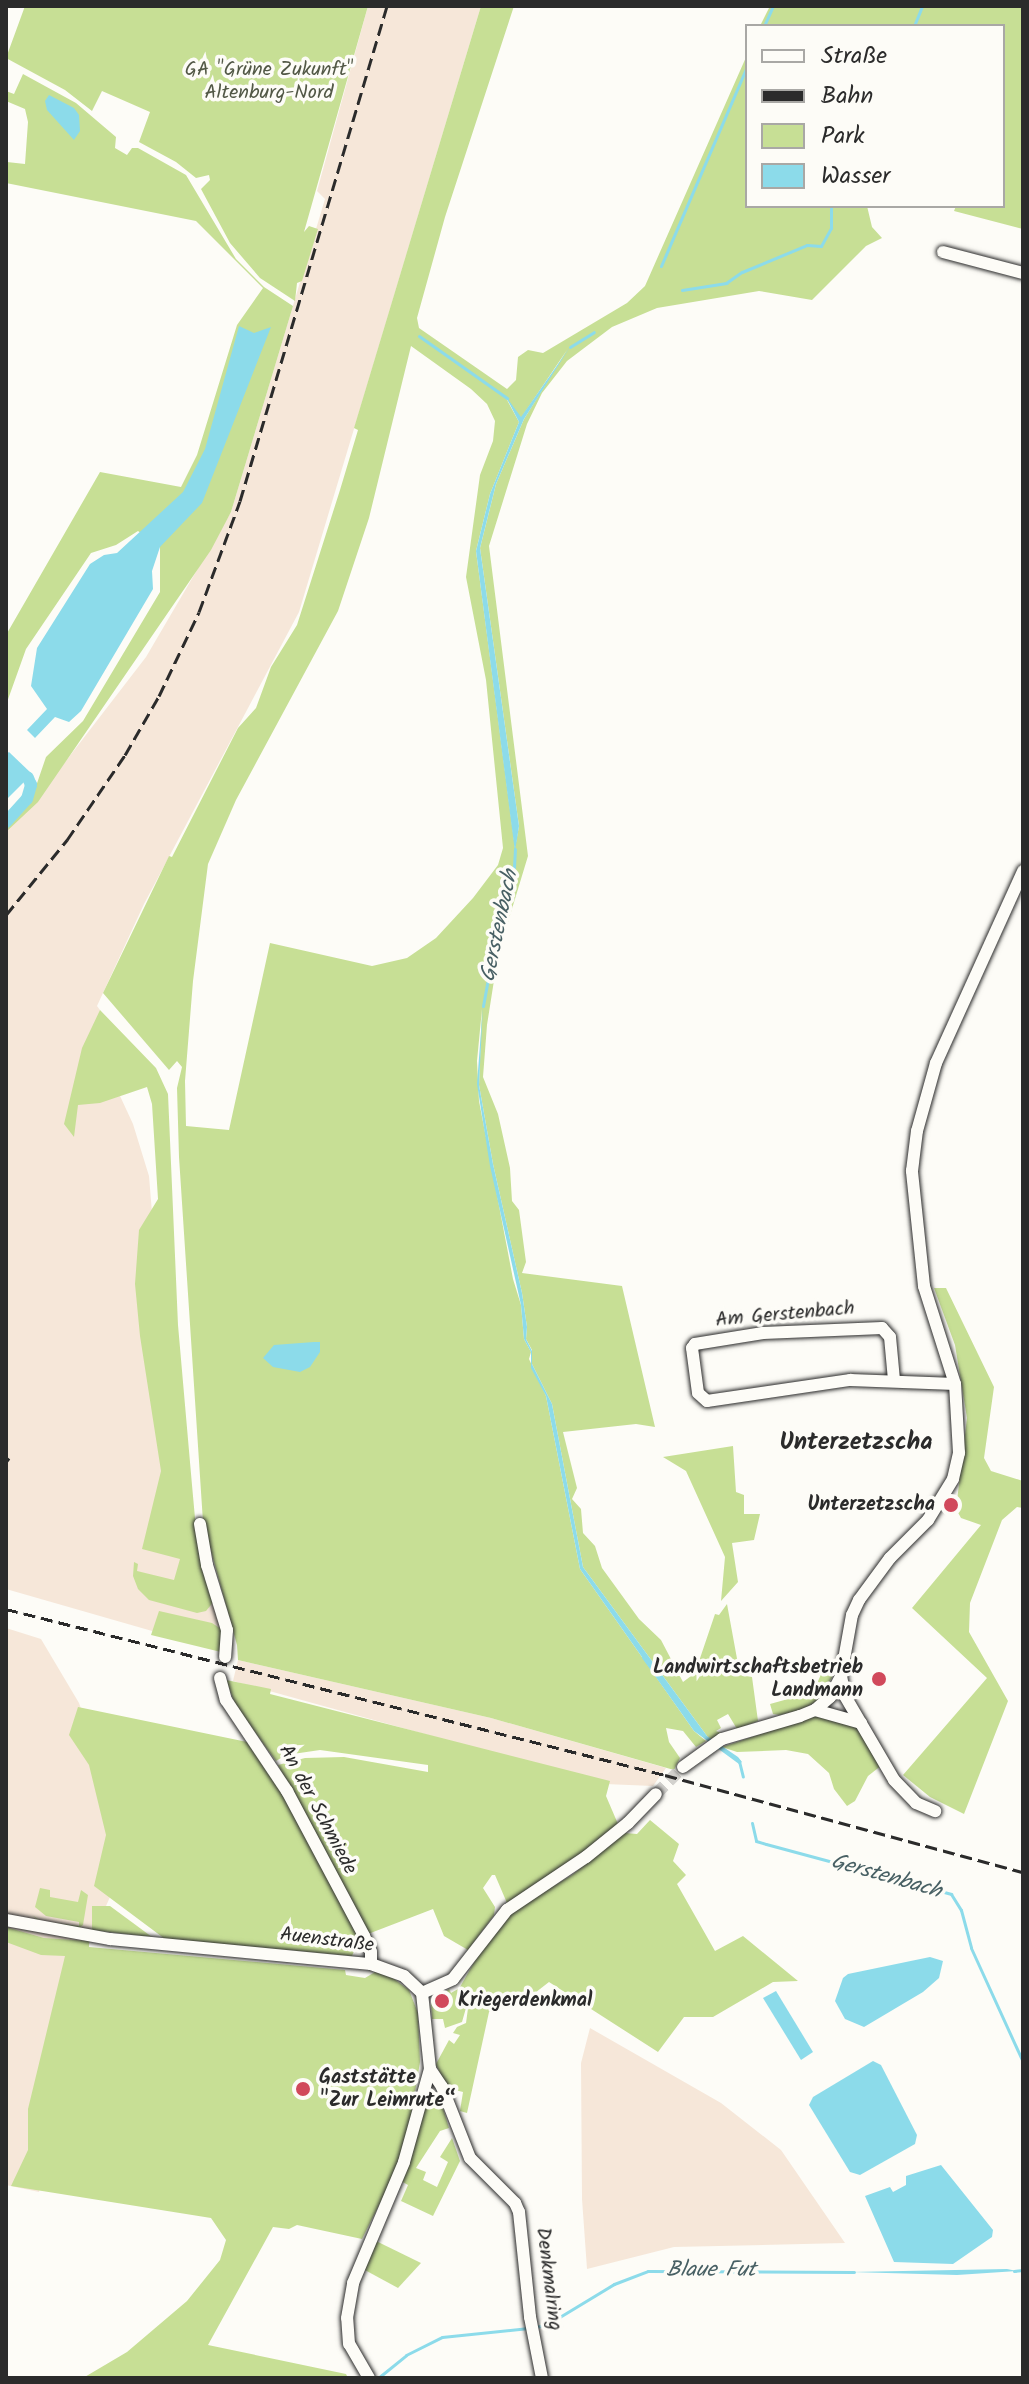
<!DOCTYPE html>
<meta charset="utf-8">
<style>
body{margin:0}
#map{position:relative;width:1029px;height:2384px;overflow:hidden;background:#fdfcf7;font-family:Kalam,sans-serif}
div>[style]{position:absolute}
.built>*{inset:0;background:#f6e7d9}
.green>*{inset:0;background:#c7df95}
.water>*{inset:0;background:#8cdbea}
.stream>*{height:3px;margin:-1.5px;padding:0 1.5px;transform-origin:1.5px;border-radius:1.5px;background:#8cdbea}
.canal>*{height:12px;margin:-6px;padding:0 6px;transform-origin:6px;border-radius:6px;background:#8cdbea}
.minor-tunnel>*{height:12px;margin-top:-6px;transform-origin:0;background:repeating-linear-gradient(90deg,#d3d2ce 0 12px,transparent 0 18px)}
.roads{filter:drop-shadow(0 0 2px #2b2b2b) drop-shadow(0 0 2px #2b2b2b)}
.minor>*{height:12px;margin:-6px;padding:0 6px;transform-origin:6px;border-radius:6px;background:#fdfcf7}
.rail>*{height:3px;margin-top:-1.5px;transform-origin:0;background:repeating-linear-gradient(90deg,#2b2b2b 0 12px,transparent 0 18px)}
.dots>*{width:22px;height:22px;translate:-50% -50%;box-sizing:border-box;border:4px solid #fdfcf7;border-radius:50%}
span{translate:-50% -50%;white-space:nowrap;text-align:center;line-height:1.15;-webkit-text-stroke:7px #fdfcf7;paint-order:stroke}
.park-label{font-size:20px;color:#525846}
.street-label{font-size:20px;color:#2b2b2b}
.poi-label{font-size:20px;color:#2b2b2b;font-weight:700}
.right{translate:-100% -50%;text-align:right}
.left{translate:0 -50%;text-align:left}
.water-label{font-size:22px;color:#486064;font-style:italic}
.quarter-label{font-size:24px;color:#2b2b2b;font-weight:700}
.frame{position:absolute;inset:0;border:8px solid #2b2b2b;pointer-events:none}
.legend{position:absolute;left:745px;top:24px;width:260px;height:184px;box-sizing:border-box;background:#fdfcf7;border:2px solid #a9a8a5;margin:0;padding:10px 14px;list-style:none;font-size:24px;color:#2b2b2b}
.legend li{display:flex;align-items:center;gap:16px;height:40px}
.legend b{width:40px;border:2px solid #a9a8a5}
</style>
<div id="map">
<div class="built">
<i style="clip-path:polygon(368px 6px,481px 6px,299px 612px,144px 904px,97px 1006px,100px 1010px,95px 1042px,133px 1124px,149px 1176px,173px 1469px,226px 1634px,173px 1637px,6px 1589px,6px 823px,42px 792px,146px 657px,231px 512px,325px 199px,317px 191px)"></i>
<i style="clip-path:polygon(6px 1628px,41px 1639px,79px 1703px,127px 1837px,117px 1881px,88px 1947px,39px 2192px,6px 2185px)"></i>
<i style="clip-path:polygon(238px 1660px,491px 1718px,666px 1768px,653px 1786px,605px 1784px,233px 1681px)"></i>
<i style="clip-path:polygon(590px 2028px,721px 2103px,781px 2150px,845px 2243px,674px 2247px,587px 2269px,582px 2199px,581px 2063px)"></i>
</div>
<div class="green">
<i style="clip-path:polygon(25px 6px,368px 6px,304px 232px,309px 226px,318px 229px,302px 281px,297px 283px,295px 301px,260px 278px,230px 243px,201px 189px,210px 180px,209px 175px,196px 178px,176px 162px,139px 142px,150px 112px,102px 91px,92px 111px,65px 90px,6px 58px)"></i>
<i style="clip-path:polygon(evenodd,481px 6px,514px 6px,445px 217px,417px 318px,419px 328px,507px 389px,516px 380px,518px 357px,528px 350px,543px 353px,627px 303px,645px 286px,747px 55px,747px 206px,867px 206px,872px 227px,882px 238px,866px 246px,812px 300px,759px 291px,657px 308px,612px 327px,567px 361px,542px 393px,527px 424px,489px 546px,528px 856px,498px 955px,487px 1025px,483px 1077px,498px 1114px,510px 1168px,512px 1201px,519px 1210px,526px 1262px,522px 1273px,622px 1286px,655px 1427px,636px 1424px,563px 1432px,577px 1488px,572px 1499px,581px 1509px,583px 1533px,595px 1546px,602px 1568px,639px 1619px,661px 1640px,683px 1682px,695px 1673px,715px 1614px,719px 1615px,727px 1604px,740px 1675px,752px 1677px,758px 1721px,737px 1729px,728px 1714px,717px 1720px,721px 1728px,716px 1731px,724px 1734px,710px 1739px,707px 1736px,583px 1567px,552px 1404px,532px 1364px,532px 1350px,526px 1339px,527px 1327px,522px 1293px,493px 1164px,479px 1085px,482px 1009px,477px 1061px,479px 1101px,513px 1279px,521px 1305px,524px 1339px,531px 1352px,529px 1359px,546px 1396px,580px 1569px,694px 1731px,706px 1741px,696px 1747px,683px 1731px,666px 1728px,669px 1742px,680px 1758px,674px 1770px,491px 1718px,238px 1660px,237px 1645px,203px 1522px,179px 1157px,177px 1088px,182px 1067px,177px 1061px,169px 1070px,103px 993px,169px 856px,172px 857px,238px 728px,256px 708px,271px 667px,297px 625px,340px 490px,358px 430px,354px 428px,481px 6px,411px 346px,471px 389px,487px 404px,495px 421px,493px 441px,480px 475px,466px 577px,486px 680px,503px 848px,498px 865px,473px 898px,436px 938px,407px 958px,372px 966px,270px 943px,229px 1130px,186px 1126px,185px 1081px,193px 981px,208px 864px,236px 800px,338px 611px,369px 518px,411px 346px,481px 6px,567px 350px,524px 419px,496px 484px,480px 548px,519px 826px,515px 848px,476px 551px,490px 494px,519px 422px,506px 398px,521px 418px,567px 350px)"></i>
<i style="clip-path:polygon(770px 6px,1023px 6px,1023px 229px,954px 211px,956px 206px,1003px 206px,1003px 26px,760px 26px)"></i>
<i style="clip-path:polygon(23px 74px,76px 103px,116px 137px,115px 148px,127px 155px,132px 148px,138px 148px,186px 175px,236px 259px,264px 287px,293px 306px,231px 512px,211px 550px,38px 802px,6px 832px,6px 826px,33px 795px,46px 757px,83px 721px,160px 592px,160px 547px,138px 531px,116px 545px,91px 553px,26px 649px,6px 705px,6px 635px,100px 472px,181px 487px,197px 455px,237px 325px,263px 288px,196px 221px,6px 183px,7px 162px,25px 164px,28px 122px,25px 109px,6px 101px,6px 91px,14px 94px)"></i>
<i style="clip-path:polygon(100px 1010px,156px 1068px,168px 1094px,178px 1325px,192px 1485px,197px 1540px,215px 1600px,206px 1611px,197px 1613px,149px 1600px,138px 1589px,133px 1576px,134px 1562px,138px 1564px,137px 1571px,174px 1580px,180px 1559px,142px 1549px,161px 1471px,140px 1336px,135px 1284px,139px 1230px,158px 1199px,152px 1104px,147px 1087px,100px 1103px,78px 1105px,74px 1137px,64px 1124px,82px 1048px)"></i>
<i style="clip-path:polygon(934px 1288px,946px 1288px,994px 1387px,984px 1458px,991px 1471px,1023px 1481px,1023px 1508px,1017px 1507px,1002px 1520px,970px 1603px,969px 1632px,1008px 1701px,964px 1814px,930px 1797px,903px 1775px,987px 1678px,912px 1608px,981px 1525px,961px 1518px,956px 1509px,967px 1418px,955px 1345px)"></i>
<i style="clip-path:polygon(733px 1446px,736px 1492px,744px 1495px,744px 1514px,760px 1514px,754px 1540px,732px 1543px,738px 1582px,721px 1601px,725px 1557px,686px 1471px,663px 1457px)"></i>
<i style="clip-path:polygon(159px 1611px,212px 1623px,221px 1629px,224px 1642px,221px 1652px,151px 1635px)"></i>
<i style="clip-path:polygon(822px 1672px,833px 1676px,817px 1701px,801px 1710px,780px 1715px,773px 1714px,770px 1704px,788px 1699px,793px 1688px,812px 1695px)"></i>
<i style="clip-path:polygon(226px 1680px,271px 1689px,270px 1694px,610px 1781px,606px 1796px,618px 1824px,590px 1848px,507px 1903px,495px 1875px,492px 1875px,483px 1888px,495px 1907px,494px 1915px,468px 1950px,444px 1936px,433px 1909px,368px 1934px,278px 1765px,305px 1758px,344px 1757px,428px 1772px,428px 1765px,320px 1750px,286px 1755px,276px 1761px,236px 1706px)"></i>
<i style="clip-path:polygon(78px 1707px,252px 1743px,281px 1788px,359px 1939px,352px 1956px,165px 1939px,94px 1886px,106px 1835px,89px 1765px,69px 1735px)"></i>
<i style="clip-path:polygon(815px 1716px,855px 1726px,882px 1765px,868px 1776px,855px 1801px,847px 1806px,834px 1789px,829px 1773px,808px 1754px,786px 1750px,737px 1752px,722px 1747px)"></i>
<i style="clip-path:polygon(650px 1820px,679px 1844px,673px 1861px,686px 1875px,677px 1884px,715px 1951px,743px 1936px,798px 1981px,773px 1982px,713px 2017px,684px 2017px,658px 2052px,549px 1982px,522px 2003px,489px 2012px,467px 2113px,460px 2111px,463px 2092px,447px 2088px,436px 2064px,449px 2040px,454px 2044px,460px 2035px,453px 2033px,457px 2027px,466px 2023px,469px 2001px,460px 1987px,480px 1952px,514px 1910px,572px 1875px,625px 1833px,637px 1834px)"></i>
<i style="clip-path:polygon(40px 1888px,50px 1890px,50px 1897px,78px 1902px,81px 1890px,88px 1895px,83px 1925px,79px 1928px,40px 1922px,32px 1915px,41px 1921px,79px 1926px,79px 1922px,46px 1916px,35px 1907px)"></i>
<i style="clip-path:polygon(92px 1906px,110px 1906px,152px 1937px,92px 1930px)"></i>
<i style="clip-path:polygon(6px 1927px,44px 1938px,89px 1941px,89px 1947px,345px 1970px,346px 1975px,365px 1978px,375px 1972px,390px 1976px,409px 1990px,418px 2013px,420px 2062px,409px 2128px,394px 2175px,362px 2239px,297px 2225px,289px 2229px,273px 2227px,208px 2345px,346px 2374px,348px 2378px,83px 2378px,127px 2352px,187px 2301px,220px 2260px,226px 2240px,211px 2218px,11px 2186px,28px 2150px,28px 2109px,65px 1956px,41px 1955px,6px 1942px)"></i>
<i style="clip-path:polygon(449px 1989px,451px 1993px,458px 1989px,466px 2008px,462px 2022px,445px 2028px,443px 2019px,432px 2019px,431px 2003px)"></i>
<i style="clip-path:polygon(426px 2096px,440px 2098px,449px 2128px,440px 2131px,416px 2168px,426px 2172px,423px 2180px,437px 2187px,448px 2162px,440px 2157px,452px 2138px,460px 2161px,433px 2216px,401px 2201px,408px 2185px,401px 2181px)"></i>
<i style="clip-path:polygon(374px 2240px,421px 2263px,398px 2288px,363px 2269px)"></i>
</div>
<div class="water">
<i style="clip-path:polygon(49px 95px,74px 108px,79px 115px,80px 131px,74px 140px,47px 110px,45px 101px)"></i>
<i style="clip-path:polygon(239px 326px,254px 333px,271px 327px,202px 503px,160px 547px,152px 571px,153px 589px,81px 711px,69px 722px,55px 717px,35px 738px,27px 730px,47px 709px,31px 686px,37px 648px,90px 564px,104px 555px,117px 553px,183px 492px,205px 449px)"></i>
<i style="clip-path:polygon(570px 347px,524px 419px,496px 484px,480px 548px,519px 826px,515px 852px,476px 551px,490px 494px,519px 422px,505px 395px,521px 417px)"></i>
<i style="clip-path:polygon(9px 752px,32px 774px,6px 800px,6px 754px)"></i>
<i style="clip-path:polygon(483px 1005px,479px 1085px,493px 1164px,522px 1293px,527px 1327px,526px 1339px,532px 1351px,532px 1364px,552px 1404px,583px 1567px,707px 1736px,738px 1757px,742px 1762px,739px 1764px,694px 1731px,580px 1569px,546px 1396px,531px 1368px,531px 1352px,524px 1339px,521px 1305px,490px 1166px,477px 1084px)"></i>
<i style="clip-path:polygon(314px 1342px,320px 1342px,320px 1352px,310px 1367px,300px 1372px,273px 1367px,263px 1358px,274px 1345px)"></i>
<i style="clip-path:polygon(930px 1957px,943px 1961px,939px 1978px,923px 1992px,864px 2027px,845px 2019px,835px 2001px,843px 1978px,848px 1974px)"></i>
<i style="clip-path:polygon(776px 1991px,813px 2052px,801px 2060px,763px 1998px)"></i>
<i style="clip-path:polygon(873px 2061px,881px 2065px,917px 2135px,915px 2144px,860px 2175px,850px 2172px,809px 2105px,813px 2097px)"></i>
<i style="clip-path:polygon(941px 2165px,993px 2230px,992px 2237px,953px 2264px,894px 2262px,865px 2196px,890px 2187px,893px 2192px,906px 2185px,906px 2176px)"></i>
<i style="clip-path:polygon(1007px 2269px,1017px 2271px,957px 2275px,851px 2272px)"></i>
</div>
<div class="stream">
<i style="left:764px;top:26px;width:22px;rotate:-66deg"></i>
<i style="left:914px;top:26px;width:22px;rotate:-68deg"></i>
<i style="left:661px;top:266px;width:218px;rotate:-66.7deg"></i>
<i style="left:682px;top:290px;width:45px;rotate:-9deg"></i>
<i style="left:726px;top:283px;width:19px;rotate:-35deg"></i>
<i style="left:742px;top:272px;width:70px;rotate:-22.6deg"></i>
<i style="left:807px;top:245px;width:14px;rotate:4deg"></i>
<i style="left:821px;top:246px;width:21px;rotate:-61deg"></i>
<i style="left:831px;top:228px;width:22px;rotate:-90deg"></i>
<i style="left:419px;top:336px;width:108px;rotate:35.2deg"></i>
<i style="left:570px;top:347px;width:28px;rotate:-32deg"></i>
<i style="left:483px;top:1006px;width:77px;rotate:-79.6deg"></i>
<i style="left:497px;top:930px;width:65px;rotate:-74.9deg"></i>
<i style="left:514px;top:867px;width:18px;rotate:-87deg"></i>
<i style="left:643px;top:1657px;width:64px;rotate:53.8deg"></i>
<i style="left:739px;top:1761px;width:16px;rotate:76deg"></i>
<i style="left:752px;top:1823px;width:18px;rotate:77deg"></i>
<i style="left:756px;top:1841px;width:10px;rotate:17deg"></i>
<i style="left:766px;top:1844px;width:192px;rotate:15.1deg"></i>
<i style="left:951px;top:1894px;width:19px;rotate:58deg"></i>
<i style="left:961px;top:1910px;width:39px;rotate:75deg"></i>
<i style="left:971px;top:1948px;width:125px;rotate:65.5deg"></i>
<i style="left:1014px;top:2271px;width:9px;rotate:-6deg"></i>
<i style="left:536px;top:2327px;width:12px;rotate:-14deg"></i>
<i style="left:548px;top:2324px;width:77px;rotate:-31.2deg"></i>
<i style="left:614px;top:2284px;width:36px;rotate:-21deg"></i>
<i style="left:648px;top:2271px;width:206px;rotate:0.3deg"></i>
<i style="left:378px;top:2378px;width:36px;rotate:-39deg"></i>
<i style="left:406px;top:2355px;width:40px;rotate:-26.6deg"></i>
<i style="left:442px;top:2337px;width:87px;rotate:-5.9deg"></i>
</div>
<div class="canal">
<i style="left:6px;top:822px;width:31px;rotate:-48deg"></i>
<i style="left:27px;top:799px;width:15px;rotate:-74deg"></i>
<i style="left:31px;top:785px;width:8px;rotate:-113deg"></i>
</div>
<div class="minor-tunnel">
<i style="left:656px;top:1794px;width:38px;rotate:-45deg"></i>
</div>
<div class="roads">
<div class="minor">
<i style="left:943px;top:252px;width:83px;rotate:14.7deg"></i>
<i style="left:894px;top:1380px;width:43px;rotate:-95.3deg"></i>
<i style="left:890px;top:1337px;width:12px;rotate:-132deg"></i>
<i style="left:882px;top:1328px;width:119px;rotate:177.6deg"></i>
<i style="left:763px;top:1333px;width:69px;rotate:170.8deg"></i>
<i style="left:695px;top:1344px;width:5px;rotate:127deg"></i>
<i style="left:692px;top:1348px;width:45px;rotate:82.4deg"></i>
<i style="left:698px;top:1393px;width:12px;rotate:42deg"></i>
<i style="left:707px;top:1401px;width:145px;rotate:-8.4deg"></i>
<i style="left:850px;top:1380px;width:105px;rotate:2.2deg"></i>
<i style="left:200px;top:1524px;width:42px;rotate:80.3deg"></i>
<i style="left:207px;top:1565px;width:68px;rotate:72.9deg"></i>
<i style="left:227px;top:1630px;width:27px;rotate:94deg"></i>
<i style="left:841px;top:1676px;width:20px;rotate:79deg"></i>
<i style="left:845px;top:1696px;width:97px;rotate:59.7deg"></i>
<i style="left:894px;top:1780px;width:32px;rotate:46deg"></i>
<i style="left:916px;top:1803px;width:21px;rotate:23deg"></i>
<i style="left:220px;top:1678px;width:23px;rotate:75deg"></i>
<i style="left:226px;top:1700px;width:110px;rotate:56.2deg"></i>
<i style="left:287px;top:1791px;width:164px;rotate:62deg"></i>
<i style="left:364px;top:1936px;width:17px;rotate:66deg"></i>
<i style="left:371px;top:1952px;width:12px;rotate:90deg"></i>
<i style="left:815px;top:1710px;width:48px;rotate:15.8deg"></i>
<i style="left:683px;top:1767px;width:48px;rotate:-35.7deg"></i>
<i style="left:722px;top:1739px;width:81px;rotate:-16.4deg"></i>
<i style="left:800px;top:1716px;width:16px;rotate:-22deg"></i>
<i style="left:815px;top:1710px;width:20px;rotate:-41deg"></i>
<i style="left:830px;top:1697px;width:24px;rotate:-62deg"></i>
<i style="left:841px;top:1676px;width:62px;rotate:-79.8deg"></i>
<i style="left:852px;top:1615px;width:17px;rotate:-65deg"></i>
<i style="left:859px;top:1600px;width:52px;rotate:-53.6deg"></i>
<i style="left:890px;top:1558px;width:54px;rotate:-45deg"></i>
<i style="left:928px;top:1520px;width:48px;rotate:-58.6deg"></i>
<i style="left:953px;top:1479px;width:27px;rotate:-77deg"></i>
<i style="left:959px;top:1453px;width:69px;rotate:-93.3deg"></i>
<i style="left:955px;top:1384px;width:103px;rotate:-107.6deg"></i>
<i style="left:924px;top:1286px;width:116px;rotate:-96deg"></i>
<i style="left:912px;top:1171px;width:40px;rotate:-82.9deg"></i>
<i style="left:917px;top:1131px;width:71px;rotate:-74.4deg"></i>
<i style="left:936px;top:1063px;width:211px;rotate:-65.6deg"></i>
<i style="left:6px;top:1920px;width:106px;rotate:10.4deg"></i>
<i style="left:110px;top:1939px;width:262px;rotate:5.5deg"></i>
<i style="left:371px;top:1964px;width:35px;rotate:20deg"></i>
<i style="left:404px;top:1976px;width:25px;rotate:43deg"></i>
<i style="left:422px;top:1993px;width:34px;rotate:-24deg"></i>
<i style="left:453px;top:1979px;width:88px;rotate:-52deg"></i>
<i style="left:507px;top:1910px;width:95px;rotate:-33.9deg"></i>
<i style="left:586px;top:1857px;width:54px;rotate:-39deg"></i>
<i style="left:628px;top:1823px;width:40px;rotate:-46deg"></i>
<i style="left:430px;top:2069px;width:22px;rotate:56deg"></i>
<i style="left:442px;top:2087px;width:76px;rotate:68.5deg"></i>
<i style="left:470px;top:2158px;width:64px;rotate:45deg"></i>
<i style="left:515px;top:2203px;width:10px;rotate:66deg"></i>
<i style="left:519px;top:2212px;width:106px;rotate:84deg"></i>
<i style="left:530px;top:2317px;width:62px;rotate:78.9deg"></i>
<i style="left:369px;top:2378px;width:39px;rotate:-120deg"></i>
<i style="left:349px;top:2344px;width:26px;rotate:-94deg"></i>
<i style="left:347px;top:2318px;width:36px;rotate:-80deg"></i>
<i style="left:353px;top:2283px;width:131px;rotate:-67.1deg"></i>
<i style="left:404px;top:2162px;width:97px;rotate:-74.4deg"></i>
<i style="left:430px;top:2069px;width:76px;rotate:-96deg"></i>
</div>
</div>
<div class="rail">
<i style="left:6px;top:915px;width:97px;rotate:-50.9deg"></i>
<i style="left:67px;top:840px;width:103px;rotate:-55.7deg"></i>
<i style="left:125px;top:755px;width:68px;rotate:-60deg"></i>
<i style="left:159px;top:696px;width:93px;rotate:-64.5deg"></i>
<i style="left:199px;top:612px;width:118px;rotate:-69.7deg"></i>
<i style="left:240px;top:501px;width:516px;rotate:-73.46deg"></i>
<i style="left:6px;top:1462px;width:5px;rotate:-53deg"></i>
<i style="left:6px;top:1609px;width:680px;rotate:14.14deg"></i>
<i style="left:665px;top:1775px;width:371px;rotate:15.2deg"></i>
</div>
<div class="dots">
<i style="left:951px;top:1505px;background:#d1495b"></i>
<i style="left:879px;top:1679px;background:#d1495b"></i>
<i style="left:442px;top:2001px;background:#d1495b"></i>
<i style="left:303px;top:2089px;background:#d1495b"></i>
</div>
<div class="park-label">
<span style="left:269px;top:82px">GA "Grüne Zukunft"<br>Altenburg-Nord</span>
</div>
<div class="street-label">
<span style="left:785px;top:1315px;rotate:-5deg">Am Gerstenbach</span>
<span style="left:317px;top:1810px;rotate:62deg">An der Schmiede</span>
<span style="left:327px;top:1941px;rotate:7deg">Auenstraße</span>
<span style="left:548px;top:2279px;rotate:83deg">Denkmalring</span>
</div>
<div class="poi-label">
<span class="right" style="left:935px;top:1505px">Unterzetzscha</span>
<span class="right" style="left:863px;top:1680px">Landwirtschaftsbetrieb<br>Landmann</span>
<span class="left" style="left:458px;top:2001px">Kriegerdenkmal</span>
<span class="left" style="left:319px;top:2090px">Gaststätte<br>"Zur Leimrute“</span>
</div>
<div class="water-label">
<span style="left:500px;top:926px;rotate:-78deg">Gerstenbach</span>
<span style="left:886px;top:1877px;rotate:16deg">Gerstenbach</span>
<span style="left:711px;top:2271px">Blaue Fut</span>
</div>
<div class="quarter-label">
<span style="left:856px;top:1443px">Unterzetzscha</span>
</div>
<div class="frame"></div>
<ul class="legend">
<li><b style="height:10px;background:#fdfcf7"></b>Straße</li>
<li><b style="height:10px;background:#2b2b2b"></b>Bahn</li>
<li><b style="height:22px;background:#c7df95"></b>Park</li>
<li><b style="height:22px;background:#8cdbea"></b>Wasser</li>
</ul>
</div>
